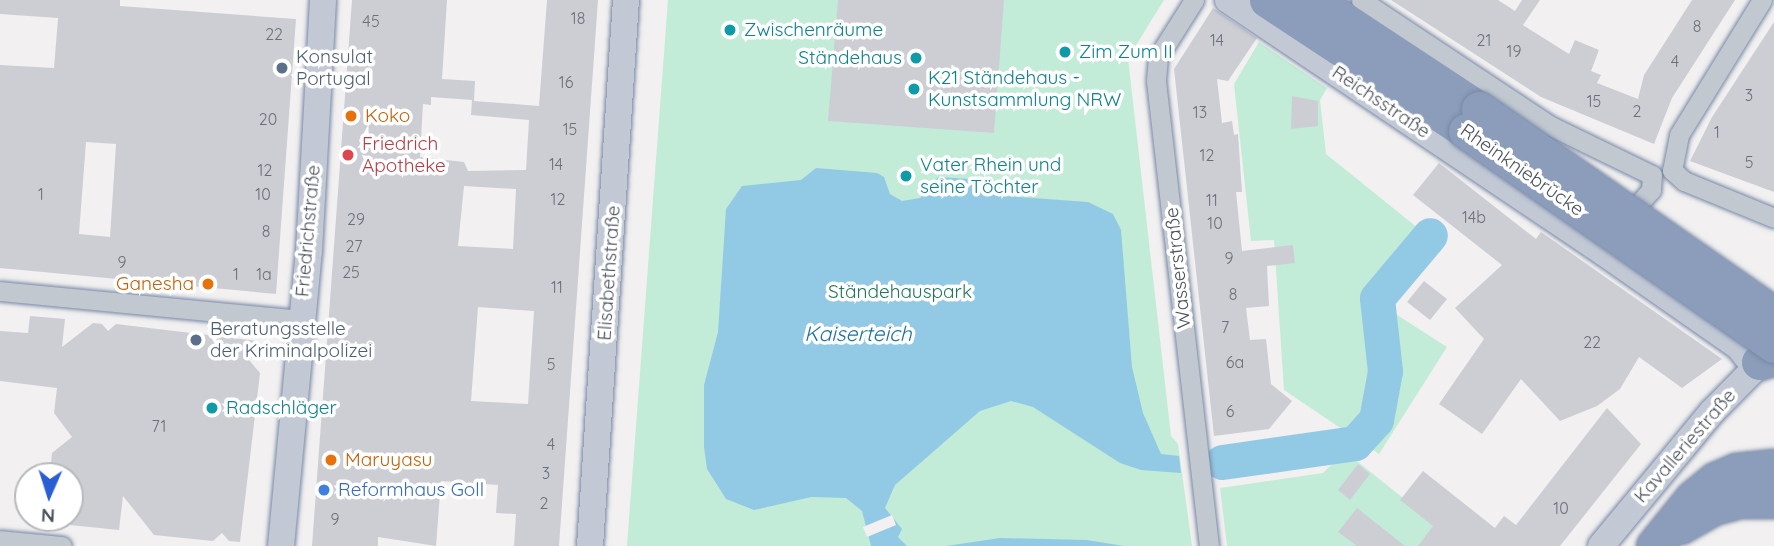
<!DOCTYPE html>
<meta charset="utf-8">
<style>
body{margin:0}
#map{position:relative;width:1774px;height:546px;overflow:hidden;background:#f2f0f0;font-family:Quicksand,sans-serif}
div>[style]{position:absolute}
.green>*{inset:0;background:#c2ecd7}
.water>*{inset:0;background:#92cae5}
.pier>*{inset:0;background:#f2f0f0}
.river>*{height:35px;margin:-17.5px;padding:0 17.5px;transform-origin:17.5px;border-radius:17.5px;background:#92cae5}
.building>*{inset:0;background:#cdced4}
.roads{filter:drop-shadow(0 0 2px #7788a6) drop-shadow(0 0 2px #7788a6)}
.street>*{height:19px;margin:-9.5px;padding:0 9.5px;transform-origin:9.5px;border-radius:9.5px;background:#c1c8d0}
.secondary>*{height:26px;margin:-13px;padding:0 13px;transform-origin:13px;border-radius:13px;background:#c2c9d5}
.highway>*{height:35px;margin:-17.5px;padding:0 17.5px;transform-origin:17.5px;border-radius:17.5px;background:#8b9dba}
.bridges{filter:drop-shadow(0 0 2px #7788a6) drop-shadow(0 0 2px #7788a6)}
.highway-bridge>*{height:35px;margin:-17.5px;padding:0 17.5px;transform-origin:17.5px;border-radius:17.5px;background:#8b9dba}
.dots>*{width:19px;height:19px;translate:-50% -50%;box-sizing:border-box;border:4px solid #fff;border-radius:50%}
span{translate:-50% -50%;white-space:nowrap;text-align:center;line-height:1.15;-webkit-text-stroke:7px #fff;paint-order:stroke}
.number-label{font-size:16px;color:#6a7079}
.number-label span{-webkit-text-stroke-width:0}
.culture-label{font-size:19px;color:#0d838f}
.left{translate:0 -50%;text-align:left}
.right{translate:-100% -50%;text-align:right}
.service-label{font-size:19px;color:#4e5e75}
.street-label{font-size:19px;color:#49515b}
.food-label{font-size:19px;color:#c56008}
.health-label{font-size:19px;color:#be3a42}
.park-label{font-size:19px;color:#1f7855}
.shop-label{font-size:19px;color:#366cbe}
.water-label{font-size:21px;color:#18739f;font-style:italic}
.north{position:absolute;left:14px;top:462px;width:70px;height:70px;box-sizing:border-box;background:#fff;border:2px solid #b6b9bd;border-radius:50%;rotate:183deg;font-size:19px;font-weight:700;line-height:28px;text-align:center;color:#49515b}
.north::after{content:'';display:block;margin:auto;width:24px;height:32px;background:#285fd3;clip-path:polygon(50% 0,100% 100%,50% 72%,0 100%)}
</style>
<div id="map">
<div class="green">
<i style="clip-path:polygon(668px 0,1164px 0,1128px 58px,1171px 436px,1178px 444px,1192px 546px,627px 546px)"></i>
<i style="clip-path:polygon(1259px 42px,1327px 88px,1320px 100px,1326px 154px,1429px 237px,1383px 306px,1447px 347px,1379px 454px,1284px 390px,1274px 240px,1251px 241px,1234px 84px)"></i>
<i style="clip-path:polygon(1353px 458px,1463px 546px,1227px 546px,1220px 488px,1323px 473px,1336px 460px)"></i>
</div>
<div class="water">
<i style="clip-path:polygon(816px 168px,877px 173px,884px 177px,890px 194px,902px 201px,920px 198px,938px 177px,1001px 181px,1006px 196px,1088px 202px,1113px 214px,1121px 230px,1132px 367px,1143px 413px,1161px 454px,1179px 456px,1181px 473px,1141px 470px,1120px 463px,1033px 407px,1011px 401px,980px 411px,895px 485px,885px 508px,902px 529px,898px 537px,907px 546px,871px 546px,862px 511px,846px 498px,811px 497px,754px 510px,726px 499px,707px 469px,704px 447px,704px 385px,718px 332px,726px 209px,742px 186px,801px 180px)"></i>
<i style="clip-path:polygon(1000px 538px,1087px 540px,1124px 546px,946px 546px)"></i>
</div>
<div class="pier">
<i style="clip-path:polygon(892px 515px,896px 525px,867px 537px,863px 527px)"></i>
</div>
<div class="river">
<i style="left:1222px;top:462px;width:134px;rotate:-8.1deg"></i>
<i style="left:1355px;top:443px;width:31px;rotate:-48deg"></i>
<i style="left:1376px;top:420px;width:50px;rotate:-79.6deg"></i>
<i style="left:1385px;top:371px;width:73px;rotate:-96.3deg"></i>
<i style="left:1377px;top:298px;width:82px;rotate:-49.9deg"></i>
</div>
<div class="building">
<i style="clip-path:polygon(evenodd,0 0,120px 0,120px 6px,296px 19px,276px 294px,0 268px,0 65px,54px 68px,58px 18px,0 14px,0 0,86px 142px,116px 144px,110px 237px,79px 234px,86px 142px)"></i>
<i style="clip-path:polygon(evenodd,352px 0,447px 0,442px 79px,475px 81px,474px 101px,539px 106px,547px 0,598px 0,559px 546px,514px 546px,516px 514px,496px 513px,498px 485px,441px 481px,436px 546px,378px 537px,378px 546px,312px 546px,352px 0,431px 97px,472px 100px,471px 115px,529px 120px,526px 170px,468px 171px,464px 162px,420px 157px,423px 104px,431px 105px,431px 97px,352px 0,464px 186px,516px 189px,513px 249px,458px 246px,464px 186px,352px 0,478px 307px,534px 311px,528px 404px,471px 401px,478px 307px)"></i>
<i style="clip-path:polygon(838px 0,1004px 0,994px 133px,828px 121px)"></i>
<i style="clip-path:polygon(1391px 0,1498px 0,1515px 11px,1522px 0,1540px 0,1523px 25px,1569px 54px,1575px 40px,1599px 50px,1591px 71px,1601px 75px,1597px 83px,1638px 99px,1644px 75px,1692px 0,1735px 0,1672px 98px,1654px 144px,1541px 97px)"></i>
<i style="clip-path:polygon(1213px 8px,1257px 38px,1228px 81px,1217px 79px,1222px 123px,1232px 121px,1234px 135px,1238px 134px,1242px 192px,1236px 192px,1242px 251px,1293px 245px,1295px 263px,1267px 266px,1269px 306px,1246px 308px,1250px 340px,1266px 339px,1271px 384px,1292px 401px,1269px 429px,1214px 436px,1174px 69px)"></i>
<i style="clip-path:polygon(1774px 22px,1774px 192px,1690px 161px,1712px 117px)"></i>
<i style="clip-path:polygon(1292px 96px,1318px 101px,1318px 126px,1291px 129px)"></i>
<i style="clip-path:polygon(1439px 163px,1536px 239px,1541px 232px,1722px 359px,1682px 388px,1639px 357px,1620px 389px,1597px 406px,1560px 421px,1521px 379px,1482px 434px,1439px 404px,1484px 339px,1455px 308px,1502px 265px,1413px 195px)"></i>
<i style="clip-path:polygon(1424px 281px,1447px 299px,1430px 320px,1407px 302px)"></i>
<i style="clip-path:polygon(30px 316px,65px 319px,62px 347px,93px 323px,102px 324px,108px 331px,116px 324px,258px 341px,257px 353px,249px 360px,260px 373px,240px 542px,229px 541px,222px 533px,213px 541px,154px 535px,123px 496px,119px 530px,70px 525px,70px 476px,50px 476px,52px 453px,72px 437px,54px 413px,57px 388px,0 381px,0 331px,28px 333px)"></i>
<i style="clip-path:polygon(1607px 408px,1641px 444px,1560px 546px,1418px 546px,1433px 526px,1400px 500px,1423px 471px,1495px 528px,1504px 516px,1516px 525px)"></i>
<i style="clip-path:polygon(1358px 464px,1370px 474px,1350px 500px,1338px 490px)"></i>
<i style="clip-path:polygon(1357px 508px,1405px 546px,1357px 546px,1338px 532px)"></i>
</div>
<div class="roads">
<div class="street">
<i style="left:1194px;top:0;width:67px;rotate:122.3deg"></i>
<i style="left:1158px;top:57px;width:24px;rotate:95deg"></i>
<i style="left:1156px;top:81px;width:468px;rotate:83.5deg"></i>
<i style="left:1361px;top:0;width:228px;rotate:33.6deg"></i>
<i style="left:1551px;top:126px;width:112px;rotate:25.9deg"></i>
<i style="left:1652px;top:175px;width:15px;rotate:94deg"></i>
<i style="left:1651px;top:190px;width:39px;rotate:132deg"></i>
<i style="left:1762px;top:0;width:158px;rotate:121.6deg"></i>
<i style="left:1679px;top:135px;width:36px;rotate:101deg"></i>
<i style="left:1672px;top:170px;width:16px;rotate:43deg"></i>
<i style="left:1684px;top:181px;width:97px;rotate:22.3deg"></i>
<i style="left:0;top:291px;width:301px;rotate:5.5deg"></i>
<i style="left:0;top:540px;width:62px;rotate:5.5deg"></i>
</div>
<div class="secondary">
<i style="left:1228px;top:0;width:452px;rotate:33.9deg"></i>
<i style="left:1603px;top:252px;width:166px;rotate:34.9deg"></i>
<i style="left:1739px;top:347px;width:24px;rotate:52deg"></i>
<i style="left:281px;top:546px;width:296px;rotate:-84.6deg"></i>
<i style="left:309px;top:251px;width:251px;rotate:-86.8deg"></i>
<i style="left:590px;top:546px;width:547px;rotate:-86.23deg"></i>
<i style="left:1601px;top:546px;width:174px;rotate:-50.4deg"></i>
<i style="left:1712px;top:412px;width:78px;rotate:-45.5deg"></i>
</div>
<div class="highway">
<i style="left:1267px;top:0;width:238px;rotate:33.4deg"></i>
<i style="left:1314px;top:0;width:198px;rotate:33.4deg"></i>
<i style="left:1759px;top:362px;width:16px;rotate:-18deg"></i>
<i style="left:1680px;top:526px;width:38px;rotate:-30deg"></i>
<i style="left:1713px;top:507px;width:28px;rotate:-15deg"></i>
<i style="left:1740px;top:500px;width:34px"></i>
<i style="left:1654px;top:546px;width:62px;rotate:-50.9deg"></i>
<i style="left:1693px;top:498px;width:28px;rotate:-39deg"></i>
<i style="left:1715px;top:480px;width:23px;rotate:-23deg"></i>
<i style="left:1736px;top:471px;width:38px;rotate:-6deg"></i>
</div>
</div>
<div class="bridges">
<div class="highway-bridge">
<i style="left:1479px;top:109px;width:360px;rotate:34.9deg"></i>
<i style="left:1466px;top:131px;width:375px;rotate:34.8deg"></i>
</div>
</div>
<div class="dots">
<i style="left:730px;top:30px;background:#0f9aa8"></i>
<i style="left:1065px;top:52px;background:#0f9aa8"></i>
<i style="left:916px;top:58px;background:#0f9aa8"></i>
<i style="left:282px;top:68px;background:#5c6f8a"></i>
<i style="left:914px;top:89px;background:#0f9aa8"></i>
<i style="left:351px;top:116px;background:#e8710a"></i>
<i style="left:348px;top:155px;background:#e0444e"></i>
<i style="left:906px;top:176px;background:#0f9aa8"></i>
<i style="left:208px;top:284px;background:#e8710a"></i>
<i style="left:196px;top:340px;background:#5c6f8a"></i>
<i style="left:212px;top:408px;background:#0f9aa8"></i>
<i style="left:331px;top:460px;background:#e8710a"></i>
<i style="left:324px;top:490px;background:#3f7fe0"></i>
</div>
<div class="number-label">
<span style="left:578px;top:18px">18</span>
<span style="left:371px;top:21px">45</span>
<span style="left:1697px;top:26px">8</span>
<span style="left:274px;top:34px">22</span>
<span style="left:1217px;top:40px">14</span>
<span style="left:1484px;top:40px">21</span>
<span style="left:1514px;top:51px">19</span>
<span style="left:1675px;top:61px">4</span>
<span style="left:566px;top:82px">16</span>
<span style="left:1749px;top:95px">3</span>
<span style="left:1594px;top:101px">15</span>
<span style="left:1637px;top:111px">2</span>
<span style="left:1200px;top:112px">13</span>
<span style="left:268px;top:119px">20</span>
<span style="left:570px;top:129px">15</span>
<span style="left:1717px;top:132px">1</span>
<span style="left:1207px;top:155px">12</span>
<span style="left:1749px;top:162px">5</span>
<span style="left:556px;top:164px">14</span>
<span style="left:265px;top:170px">12</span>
<span style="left:41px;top:194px">1</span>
<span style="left:263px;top:194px">10</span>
<span style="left:558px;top:199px">12</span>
<span style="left:1212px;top:200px">11</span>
<span style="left:1474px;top:217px">14b</span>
<span style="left:356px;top:219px">29</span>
<span style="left:1215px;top:223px">10</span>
<span style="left:266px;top:231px">8</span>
<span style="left:354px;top:246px">27</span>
<span style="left:1229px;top:258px">9</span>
<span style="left:122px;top:262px">9</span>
<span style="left:351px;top:272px">25</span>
<span style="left:236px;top:274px">1</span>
<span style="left:264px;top:274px">1a</span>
<span style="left:557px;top:287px">11</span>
<span style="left:1233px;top:294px">8</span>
<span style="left:1225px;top:327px">7</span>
<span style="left:1592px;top:342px">22</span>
<span style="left:1235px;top:362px">6a</span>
<span style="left:551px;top:364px">5</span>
<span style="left:1230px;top:411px">6</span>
<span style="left:159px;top:426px">71</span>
<span style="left:551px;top:444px">4</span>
<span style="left:546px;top:473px">3</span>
<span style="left:544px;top:503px">2</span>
<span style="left:1561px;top:508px">10</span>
<span style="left:335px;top:519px">9</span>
</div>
<div class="culture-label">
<span class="left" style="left:744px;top:30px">Zwischenräume</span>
<span class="left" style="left:1079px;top:52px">Zim Zum II</span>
<span class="right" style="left:902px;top:58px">Ständehaus</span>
<span class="left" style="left:928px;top:89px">K21 Ständehaus -<br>Kunstsammlung NRW</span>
<span class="left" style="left:920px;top:176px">Vater Rhein und<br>seine Töchter</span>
<span class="left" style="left:226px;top:408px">Radschläger</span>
</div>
<div class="service-label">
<span class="left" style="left:296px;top:68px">Konsulat<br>Portugal</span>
<span class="left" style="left:210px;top:340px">Beratungsstelle<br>der Kriminalpolizei</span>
</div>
<div class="street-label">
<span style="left:1381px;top:102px;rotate:34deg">Reichsstraße</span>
<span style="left:1522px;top:170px;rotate:35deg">Rheinkniebrücke</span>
<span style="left:308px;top:231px;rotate:-85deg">Friedrichstraße</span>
<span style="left:1178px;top:268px;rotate:-96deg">Wasserstraße</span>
<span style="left:609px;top:273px;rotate:-86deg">Elisabethstraße</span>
<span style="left:1685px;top:446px;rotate:-49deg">Kavalleriestraße</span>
</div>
<div class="food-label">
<span class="left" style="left:365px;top:116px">Koko</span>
<span class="right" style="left:194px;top:284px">Ganesha</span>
<span class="left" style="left:345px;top:460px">Maruyasu</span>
</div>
<div class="health-label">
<span class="left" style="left:362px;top:155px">Friedrich<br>Apotheke</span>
</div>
<div class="park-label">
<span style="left:900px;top:292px">Ständehauspark</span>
</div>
<div class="shop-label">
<span class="left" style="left:338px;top:490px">Reformhaus Goll</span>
</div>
<div class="water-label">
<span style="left:858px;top:333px">Kaiserteich</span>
</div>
<div class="north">N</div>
</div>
